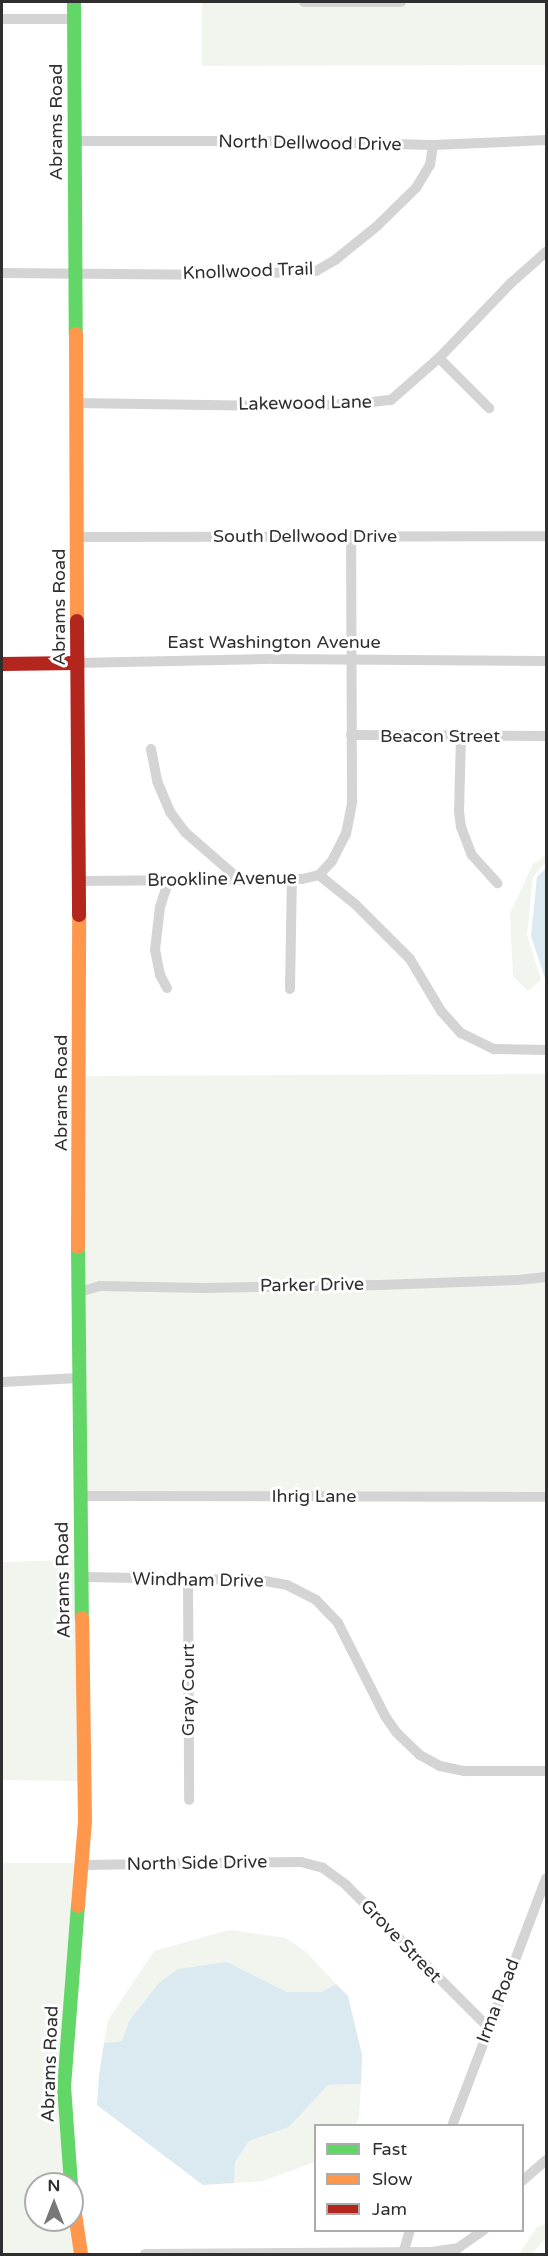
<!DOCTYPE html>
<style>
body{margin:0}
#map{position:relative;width:548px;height:2256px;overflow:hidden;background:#fff;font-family:"Varela Round",sans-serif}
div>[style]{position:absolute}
.green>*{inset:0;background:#f1f5ed}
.water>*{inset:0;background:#dbe9f1}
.street>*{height:10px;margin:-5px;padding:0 5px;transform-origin:5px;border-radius:5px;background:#d4d4d4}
.fast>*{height:14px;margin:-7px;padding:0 7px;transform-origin:7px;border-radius:7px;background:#63d668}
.slow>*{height:14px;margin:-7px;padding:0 7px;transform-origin:7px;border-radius:7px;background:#ff974d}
.jam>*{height:14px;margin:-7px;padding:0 7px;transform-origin:7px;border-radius:7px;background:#b3261e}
span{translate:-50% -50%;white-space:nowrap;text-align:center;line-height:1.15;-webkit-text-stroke:6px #fff;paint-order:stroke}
.street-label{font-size:18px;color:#2f2f2f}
.frame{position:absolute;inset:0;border:3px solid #2f2f2f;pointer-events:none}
.legend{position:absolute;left:314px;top:2124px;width:210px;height:108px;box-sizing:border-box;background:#fff;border:2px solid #acacac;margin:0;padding:8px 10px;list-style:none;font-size:18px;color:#2f2f2f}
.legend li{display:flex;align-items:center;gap:12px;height:30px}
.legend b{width:30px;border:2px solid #acacac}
.north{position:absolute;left:24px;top:2172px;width:60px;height:60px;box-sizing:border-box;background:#fff;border:2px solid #acacac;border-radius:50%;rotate:0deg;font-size:16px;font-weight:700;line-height:24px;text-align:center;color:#2f2f2f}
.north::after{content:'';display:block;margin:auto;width:21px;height:27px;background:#787878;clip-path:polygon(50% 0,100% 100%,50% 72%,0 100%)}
</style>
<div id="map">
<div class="green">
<i style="clip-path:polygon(202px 2px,546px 2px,546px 65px,202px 66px)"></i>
<i style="clip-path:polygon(546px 855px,546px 862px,533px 877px,527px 935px,541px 980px,528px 991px,513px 976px,510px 913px,533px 864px)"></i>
<i style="clip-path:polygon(546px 1074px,546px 1491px,86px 1497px,84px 1076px)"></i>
<i style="clip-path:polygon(76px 1560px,79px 1781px,2px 1780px,2px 1562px)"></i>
<i style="clip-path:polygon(2px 1863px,78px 1863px,65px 2184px,36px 2184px,36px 2220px,71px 2220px,76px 2254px,2px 2254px)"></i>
<i style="clip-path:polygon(229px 1930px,286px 1938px,306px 1952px,336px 1984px,321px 1992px,287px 1992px,227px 1962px,129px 2021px,122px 2041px,104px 2043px,108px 2020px,154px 1951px)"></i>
<i style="clip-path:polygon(361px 2084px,359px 2118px,355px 2125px,316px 2126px,315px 2162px,263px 2181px,234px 2183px,235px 2162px,249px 2141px,289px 2127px,328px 2085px)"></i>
<i style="clip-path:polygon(546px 2224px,546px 2238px,531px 2254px,519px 2254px,537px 2227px)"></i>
</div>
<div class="water">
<i style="clip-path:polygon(546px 868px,546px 981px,531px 936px,537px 877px)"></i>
<i style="clip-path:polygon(227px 1962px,287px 1992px,321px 1992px,336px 1984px,348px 1996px,362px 2055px,361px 2084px,328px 2085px,289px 2127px,249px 2141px,235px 2162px,234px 2183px,203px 2185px,97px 2105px,99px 2076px,104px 2043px,122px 2041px,129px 2021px,159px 1983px,178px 1969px)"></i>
</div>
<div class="street">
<i style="left:304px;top:2px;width:97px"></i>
<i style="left:2px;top:19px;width:72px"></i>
<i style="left:74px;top:141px;width:187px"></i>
<i style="left:261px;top:141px;width:172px;rotate:1.3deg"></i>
<i style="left:433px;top:145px;width:113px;rotate:-2.5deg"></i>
<i style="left:2px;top:273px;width:224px;rotate:0.5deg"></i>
<i style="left:226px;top:275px;width:90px;rotate:-2.5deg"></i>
<i style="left:316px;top:271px;width:22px;rotate:-30deg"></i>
<i style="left:335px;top:260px;width:54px;rotate:-39deg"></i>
<i style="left:377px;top:226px;width:54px;rotate:-44.3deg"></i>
<i style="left:416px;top:188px;width:27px;rotate:-59deg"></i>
<i style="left:430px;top:165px;width:20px;rotate:-81deg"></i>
<i style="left:439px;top:358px;width:71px;rotate:45deg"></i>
<i style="left:75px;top:403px;width:197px;rotate:0.9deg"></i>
<i style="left:272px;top:406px;width:84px;rotate:-1.4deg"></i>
<i style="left:356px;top:404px;width:35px;rotate:-7deg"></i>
<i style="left:391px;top:400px;width:64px;rotate:-41.2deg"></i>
<i style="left:439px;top:358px;width:104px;rotate:-46.2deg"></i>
<i style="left:511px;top:283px;width:47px;rotate:-41.5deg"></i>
<i style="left:77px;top:537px;width:469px;rotate:-0.1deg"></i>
<i style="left:77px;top:663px;width:197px;rotate:-1.2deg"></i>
<i style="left:274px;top:659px;width:272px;rotate:0.4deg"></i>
<i style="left:351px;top:735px;width:195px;rotate:0.3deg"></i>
<i style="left:461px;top:736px;width:75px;rotate:91.5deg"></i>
<i style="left:459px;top:811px;width:16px;rotate:83deg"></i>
<i style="left:461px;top:827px;width:30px;rotate:69deg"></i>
<i style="left:472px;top:855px;width:38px;rotate:48deg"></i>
<i style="left:151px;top:749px;width:33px;rotate:79deg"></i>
<i style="left:157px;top:781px;width:34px;rotate:67deg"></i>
<i style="left:170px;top:812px;width:26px;rotate:53deg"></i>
<i style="left:186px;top:833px;width:72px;rotate:41deg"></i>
<i style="left:319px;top:875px;width:46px;rotate:38.9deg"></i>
<i style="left:355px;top:904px;width:78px;rotate:45deg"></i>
<i style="left:410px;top:959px;width:61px;rotate:59.2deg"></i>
<i style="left:441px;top:1011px;width:30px;rotate:48deg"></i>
<i style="left:461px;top:1033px;width:37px;rotate:26deg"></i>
<i style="left:494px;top:1049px;width:52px;rotate:1.1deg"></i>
<i style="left:79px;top:881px;width:223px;rotate:-0.5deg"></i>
<i style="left:302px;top:879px;width:17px;rotate:-13deg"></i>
<i style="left:319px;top:875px;width:19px;rotate:-47deg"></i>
<i style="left:332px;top:861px;width:30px;rotate:-63deg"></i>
<i style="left:346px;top:834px;width:33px;rotate:-79deg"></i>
<i style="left:352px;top:802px;width:266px;rotate:-90.2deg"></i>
<i style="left:167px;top:988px;width:15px;rotate:-118deg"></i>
<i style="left:160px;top:975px;width:25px;rotate:-101deg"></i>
<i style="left:155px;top:950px;width:43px;rotate:-83.4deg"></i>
<i style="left:160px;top:907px;width:28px;rotate:-72deg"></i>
<i style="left:290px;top:989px;width:110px;rotate:-89deg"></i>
<i style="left:79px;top:1292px;width:22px;rotate:-16deg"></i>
<i style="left:100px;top:1286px;width:103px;rotate:1.1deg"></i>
<i style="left:203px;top:1288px;width:177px;rotate:-1deg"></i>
<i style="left:380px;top:1285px;width:138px;rotate:-2.1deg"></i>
<i style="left:518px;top:1280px;width:28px;rotate:-6deg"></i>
<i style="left:2px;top:1382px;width:77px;rotate:-3deg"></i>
<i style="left:81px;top:1496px;width:465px;rotate:0.1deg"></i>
<i style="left:81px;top:1577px;width:178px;rotate:1deg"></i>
<i style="left:259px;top:1580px;width:28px;rotate:10deg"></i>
<i style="left:287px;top:1585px;width:33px;rotate:27deg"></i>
<i style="left:316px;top:1600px;width:32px;rotate:46deg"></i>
<i style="left:338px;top:1623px;width:104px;rotate:63.2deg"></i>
<i style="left:385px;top:1716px;width:19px;rotate:55deg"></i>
<i style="left:396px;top:1732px;width:33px;rotate:44deg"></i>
<i style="left:420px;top:1755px;width:23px;rotate:29deg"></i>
<i style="left:440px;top:1766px;width:25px;rotate:12deg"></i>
<i style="left:464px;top:1771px;width:82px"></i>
<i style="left:188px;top:1580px;width:220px;rotate:89.7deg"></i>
<i style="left:83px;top:1865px;width:218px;rotate:-0.8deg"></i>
<i style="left:301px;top:1862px;width:23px;rotate:15deg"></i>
<i style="left:323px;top:1868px;width:29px;rotate:36deg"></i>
<i style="left:346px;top:1885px;width:201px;rotate:45deg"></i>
<i style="left:452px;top:2126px;width:265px;rotate:-69.2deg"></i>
<i style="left:522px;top:2181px;width:32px;rotate:-41deg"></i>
<i style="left:145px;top:2254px;width:286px;rotate:-0.4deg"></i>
<i style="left:431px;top:2252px;width:27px;rotate:-8deg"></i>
<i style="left:458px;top:2248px;width:32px;rotate:-35deg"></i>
<i style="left:403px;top:2254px;width:25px;rotate:-74deg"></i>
</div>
<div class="fast">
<i style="left:74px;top:2px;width:332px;rotate:89.7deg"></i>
<i style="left:78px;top:1247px;width:371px;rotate:89.4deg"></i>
<i style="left:71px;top:2184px;width:97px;rotate:-94.1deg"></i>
<i style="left:64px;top:2087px;width:182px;rotate:-85.6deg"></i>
</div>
<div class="slow">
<i style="left:76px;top:334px;width:287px;rotate:89.8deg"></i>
<i style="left:78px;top:1247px;width:332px;rotate:-89.8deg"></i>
<i style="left:78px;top:1906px;width:85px;rotate:-85.3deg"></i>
<i style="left:85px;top:1821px;width:203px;rotate:-90.8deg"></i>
<i style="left:72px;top:2193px;width:62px;rotate:81.6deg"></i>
</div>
<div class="jam">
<i style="left:77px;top:621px;width:294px;rotate:89.6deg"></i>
<i style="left:2px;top:664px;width:75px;rotate:-0.8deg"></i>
</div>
<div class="street-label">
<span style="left:56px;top:122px;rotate:-90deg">Abrams Road</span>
<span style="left:310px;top:143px;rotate:1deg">North Dellwood Drive</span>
<span style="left:248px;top:271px;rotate:-2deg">Knollwood Trail</span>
<span style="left:305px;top:403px;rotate:-1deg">Lakewood Lane</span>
<span style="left:305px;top:536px">South Dellwood Drive</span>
<span style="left:59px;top:607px;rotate:-90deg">Abrams Road</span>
<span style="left:274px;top:642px">East Washington Avenue</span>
<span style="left:440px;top:736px">Beacon Street</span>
<span style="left:222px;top:879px;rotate:-1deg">Brookline Avenue</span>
<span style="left:61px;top:1093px;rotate:-90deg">Abrams Road</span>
<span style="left:312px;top:1285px;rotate:-1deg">Parker Drive</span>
<span style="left:314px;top:1496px">Ihrig Lane</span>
<span style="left:63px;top:1580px;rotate:-91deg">Abrams Road</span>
<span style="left:198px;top:1580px;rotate:1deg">Windham Drive</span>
<span style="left:188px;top:1690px;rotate:-90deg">Gray Court</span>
<span style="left:197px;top:1863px;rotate:-1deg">North Side Drive</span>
<span style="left:401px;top:1941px;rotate:46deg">Grove Street</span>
<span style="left:498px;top:2001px;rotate:-69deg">Irma Road</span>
<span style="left:50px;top:2064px;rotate:-88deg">Abrams Road</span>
</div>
<div class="frame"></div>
<ul class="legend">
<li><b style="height:8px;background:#63d668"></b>Fast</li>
<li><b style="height:8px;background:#ff974d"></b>Slow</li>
<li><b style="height:8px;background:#b3261e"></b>Jam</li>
</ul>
<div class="north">N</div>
</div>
